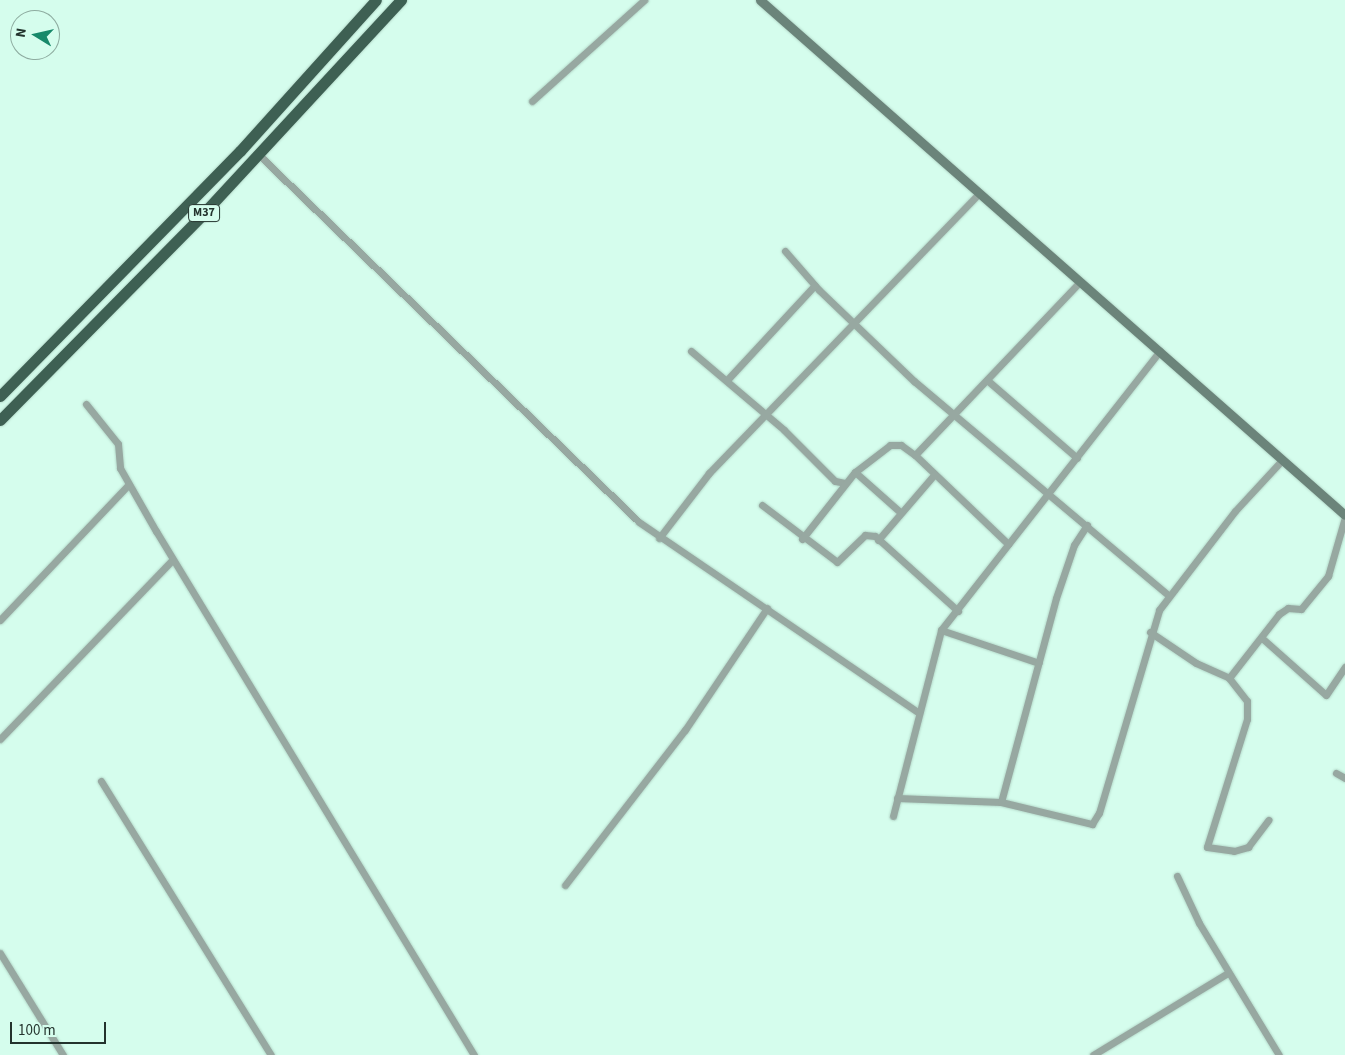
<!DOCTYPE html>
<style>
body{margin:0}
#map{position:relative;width:1345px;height:1055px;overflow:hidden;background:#d5fded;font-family:"Source Sans 3",sans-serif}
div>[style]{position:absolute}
.roads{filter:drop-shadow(0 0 1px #b5d9ca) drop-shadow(0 0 1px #b5d9ca)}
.minor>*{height:7px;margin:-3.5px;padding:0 3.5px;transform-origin:3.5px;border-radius:3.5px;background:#97a8a1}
.secondary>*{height:9px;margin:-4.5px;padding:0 4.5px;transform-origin:4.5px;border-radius:4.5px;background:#6b847a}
.trunk>*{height:11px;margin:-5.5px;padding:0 5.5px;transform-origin:5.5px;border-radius:5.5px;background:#3e6053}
span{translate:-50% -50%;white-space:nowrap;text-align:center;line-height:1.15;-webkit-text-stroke:4.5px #d5fded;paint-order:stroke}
.shield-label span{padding:1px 4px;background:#d5fded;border:1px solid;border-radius:4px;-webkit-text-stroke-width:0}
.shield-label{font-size:12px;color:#23332d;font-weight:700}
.north{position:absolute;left:10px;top:10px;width:50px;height:50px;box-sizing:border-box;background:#d5fded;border:1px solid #8eaca0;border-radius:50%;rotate:279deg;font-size:14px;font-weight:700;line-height:20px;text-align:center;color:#23332d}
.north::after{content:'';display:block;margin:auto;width:18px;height:22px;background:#17896a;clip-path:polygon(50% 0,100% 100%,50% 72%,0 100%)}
.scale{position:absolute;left:10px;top:1022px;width:96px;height:22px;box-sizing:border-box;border:2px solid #23332d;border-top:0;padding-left:6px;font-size:15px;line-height:18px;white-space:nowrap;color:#23332d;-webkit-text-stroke:4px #d5fded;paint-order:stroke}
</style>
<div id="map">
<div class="roads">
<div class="minor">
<i style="left:532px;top:101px;width:151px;rotate:-42deg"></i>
<i style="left:259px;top:155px;width:528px;rotate:44deg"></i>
<i style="left:639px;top:522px;width:338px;rotate:34.3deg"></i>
<i style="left:785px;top:251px;width:52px;rotate:48.9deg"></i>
<i style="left:819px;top:290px;width:132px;rotate:43.8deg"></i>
<i style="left:914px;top:381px;width:332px;rotate:40.1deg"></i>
<i style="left:691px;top:351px;width:122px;rotate:40.3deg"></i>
<i style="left:784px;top:430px;width:72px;rotate:45deg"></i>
<i style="left:835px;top:481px;width:10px;rotate:11deg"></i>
<i style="left:727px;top:380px;width:129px;rotate:-47.2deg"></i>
<i style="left:987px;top:380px;width:119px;rotate:40.9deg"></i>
<i style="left:86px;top:404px;width:51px;rotate:51.3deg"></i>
<i style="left:118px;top:444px;width:24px;rotate:85deg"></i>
<i style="left:120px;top:468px;width:73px;rotate:60.3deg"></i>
<i style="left:156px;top:531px;width:613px;rotate:58.75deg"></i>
<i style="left:915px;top:455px;width:239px;rotate:-46.4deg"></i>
<i style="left:855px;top:472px;width:60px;rotate:41.6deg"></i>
<i style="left:762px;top:505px;width:94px;rotate:37.2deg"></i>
<i style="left:837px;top:562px;width:39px;rotate:-44deg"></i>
<i style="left:865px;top:535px;width:10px;rotate:6deg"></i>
<i style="left:875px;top:536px;width:112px;rotate:42.1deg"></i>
<i style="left:659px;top:538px;width:82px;rotate:-52.4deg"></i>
<i style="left:709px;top:473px;width:389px;rotate:-46deg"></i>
<i style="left:802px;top:539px;width:85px;rotate:-51.7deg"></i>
<i style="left:855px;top:472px;width:44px;rotate:-37.6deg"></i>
<i style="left:890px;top:445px;width:11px"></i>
<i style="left:901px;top:445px;width:17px;rotate:36deg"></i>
<i style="left:915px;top:455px;width:129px;rotate:43.7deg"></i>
<i style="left:878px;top:540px;width:86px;rotate:-49.3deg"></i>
<i style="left:0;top:620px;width:187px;rotate:-46.5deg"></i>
<i style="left:941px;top:630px;width:103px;rotate:18.6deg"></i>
<i style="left:1150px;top:632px;width:55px;rotate:34deg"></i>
<i style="left:1196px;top:663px;width:36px;rotate:24deg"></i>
<i style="left:1229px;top:678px;width:81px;rotate:-52deg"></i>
<i style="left:1279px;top:614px;width:11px;rotate:-34deg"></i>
<i style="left:1288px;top:608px;width:13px;rotate:4deg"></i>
<i style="left:1301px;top:609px;width:43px;rotate:-50.7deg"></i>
<i style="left:1328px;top:576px;width:61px;rotate:-73.9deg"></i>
<i style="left:1263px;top:639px;width:84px;rotate:41.6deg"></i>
<i style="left:1326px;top:695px;width:34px;rotate:-56deg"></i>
<i style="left:1229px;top:678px;width:29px;rotate:52deg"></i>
<i style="left:1247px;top:701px;width:18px;rotate:90deg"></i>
<i style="left:1247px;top:719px;width:134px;rotate:107.4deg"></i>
<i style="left:1207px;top:847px;width:27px;rotate:8deg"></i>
<i style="left:1234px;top:851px;width:15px;rotate:-16deg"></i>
<i style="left:1248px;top:847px;width:34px;rotate:-53deg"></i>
<i style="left:0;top:739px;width:248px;rotate:-46.1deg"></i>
<i style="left:1336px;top:773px;width:10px;rotate:29deg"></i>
<i style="left:101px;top:781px;width:322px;rotate:58.2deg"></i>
<i style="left:897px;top:798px;width:104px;rotate:2.2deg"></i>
<i style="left:1001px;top:802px;width:94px;rotate:13.6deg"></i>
<i style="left:1092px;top:824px;width:13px;rotate:-58deg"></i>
<i style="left:1099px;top:813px;width:212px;rotate:-73.5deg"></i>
<i style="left:1159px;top:610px;width:125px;rotate:-52.5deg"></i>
<i style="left:1235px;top:511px;width:69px;rotate:-47.3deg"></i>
<i style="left:1001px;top:802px;width:211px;rotate:-74.9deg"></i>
<i style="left:1056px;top:598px;width:56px;rotate:-71.2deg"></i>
<i style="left:1074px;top:545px;width:24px;rotate:-57deg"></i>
<i style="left:893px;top:816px;width:192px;rotate:-75.5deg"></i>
<i style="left:941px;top:630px;width:355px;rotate:-51.9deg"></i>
<i style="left:1177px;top:876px;width:52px;rotate:64.9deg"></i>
<i style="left:1199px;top:923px;width:154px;rotate:58.8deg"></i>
<i style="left:565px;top:885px;width:196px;rotate:-52.3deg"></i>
<i style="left:685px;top:730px;width:147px;rotate:-56.1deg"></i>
<i style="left:0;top:953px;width:120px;rotate:58.3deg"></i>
<i style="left:1093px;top:1055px;width:158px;rotate:-31.3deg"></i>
</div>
<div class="secondary">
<i style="left:760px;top:0;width:779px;rotate:41.36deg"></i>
</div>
<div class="trunk">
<i style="left:0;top:396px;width:343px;rotate:-45.6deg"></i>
<i style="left:240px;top:151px;width:203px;rotate:-48deg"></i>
<i style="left:0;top:420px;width:285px;rotate:-45.4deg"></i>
<i style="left:200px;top:217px;width:296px;rotate:-47.2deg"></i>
</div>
</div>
<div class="shield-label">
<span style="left:204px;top:213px">M37</span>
</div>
<div class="north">N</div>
<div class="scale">100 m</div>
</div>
